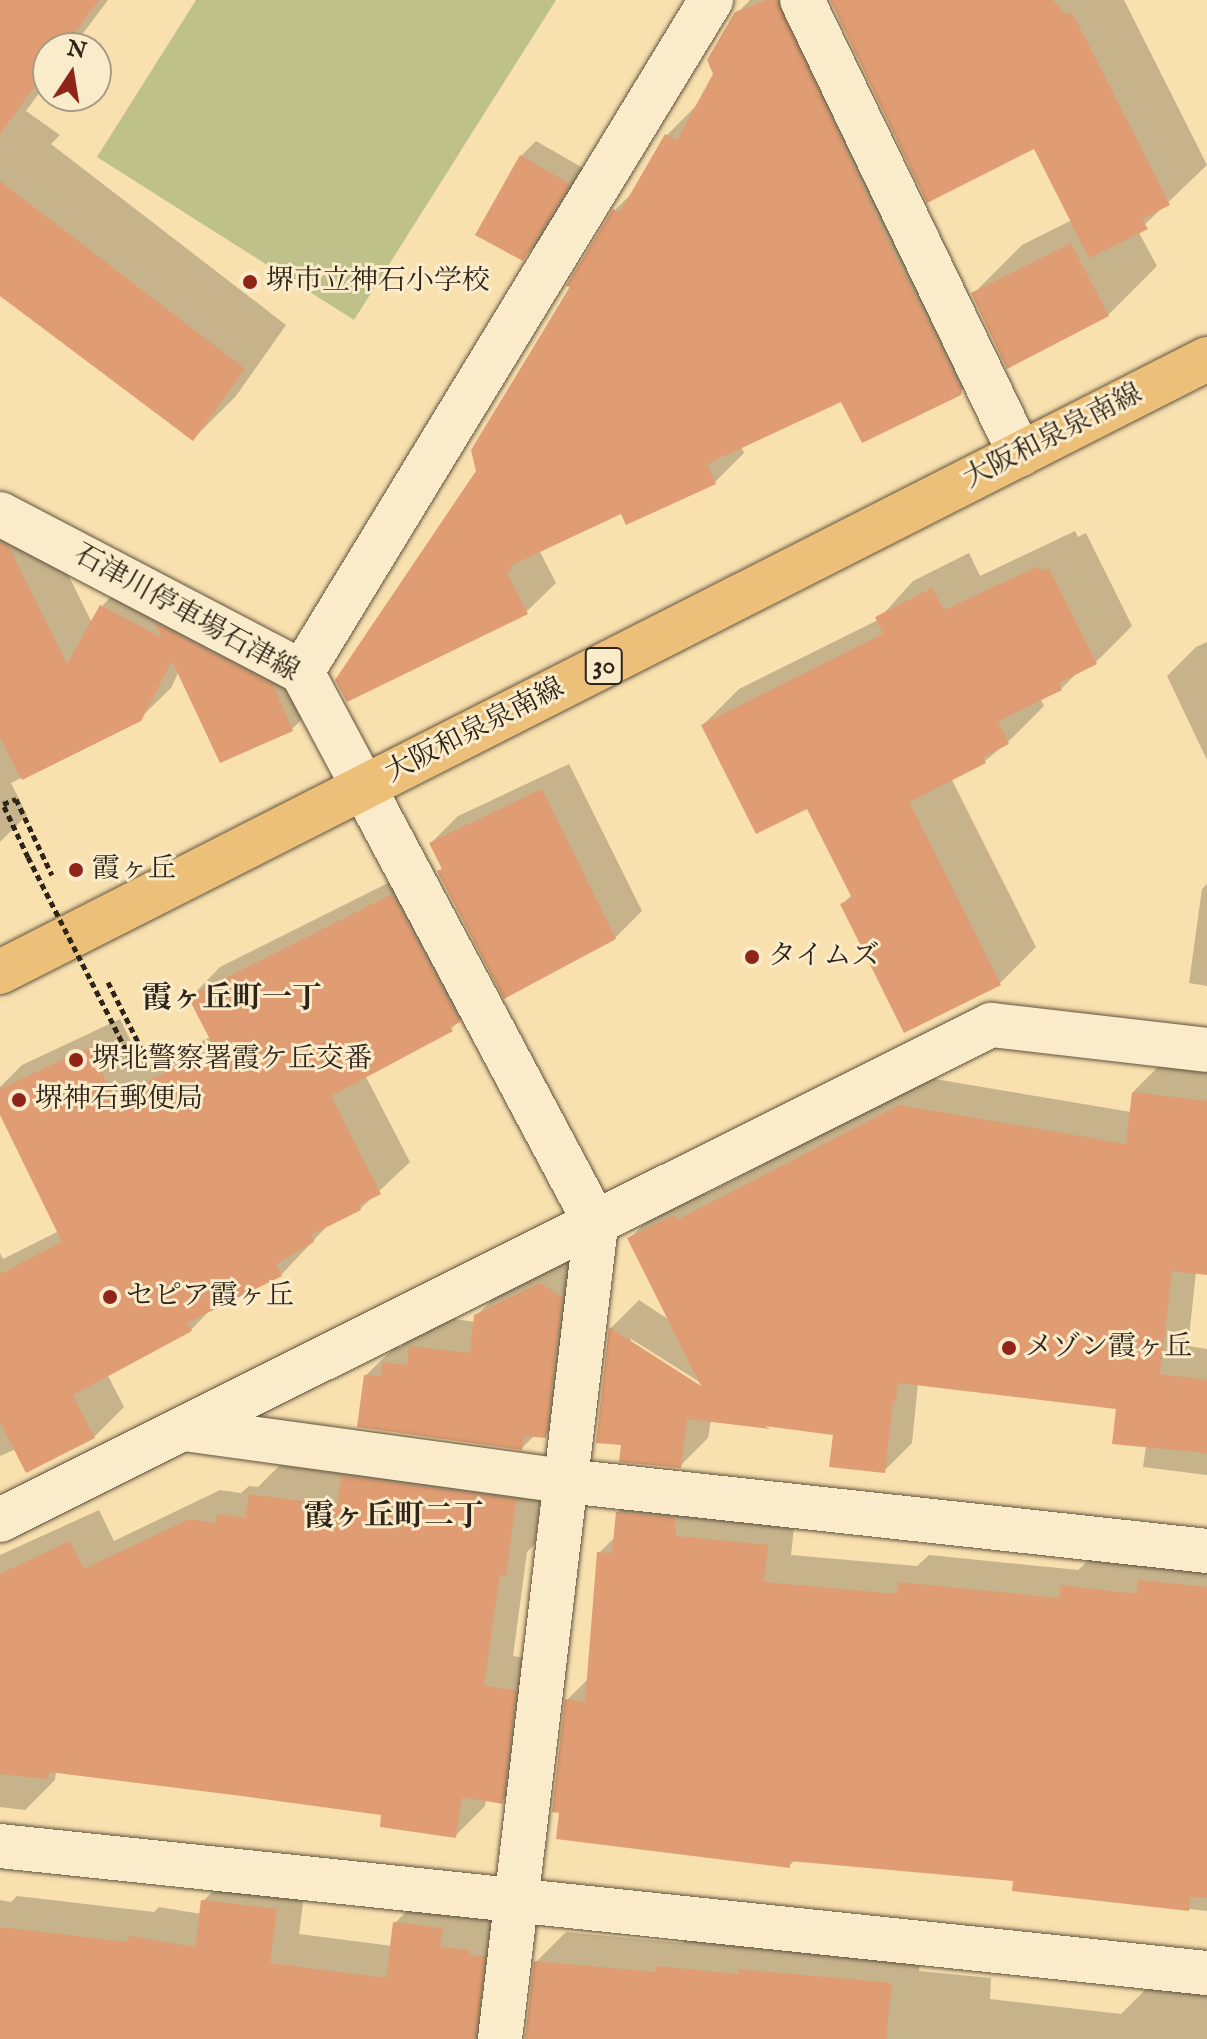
<!DOCTYPE html>
<meta charset="utf-8">
<style>
body{margin:0}
#map{position:relative;width:1207px;height:2039px;overflow:hidden;background:#f8e0af;font-family:"IM FELL English","Noto Serif JP",serif}
div>[style]{position:absolute}
.green>*{inset:0;background:#bec28a}
.shadow>*{inset:0;background:#0003}
.building>*{inset:0;background:#e09c72}
.path>*{height:5px;margin-top:-2.5px;transform-origin:0;background:repeating-linear-gradient(90deg,#2f241a 0 6px,transparent 0 10px)}
.roads{filter:drop-shadow(0 0 2px #61533f) drop-shadow(0 0 2px #61533f)}
.street>*{height:44px;margin:-22px;padding:0 22px;transform-origin:22px;border-radius:22px;background:#faebcb}
.secondary>*{height:44px;margin:-22px;padding:0 22px;transform-origin:22px;border-radius:22px;background:#faebcb}
.primary>*{height:44px;margin:-22px;padding:0 22px;transform-origin:22px;border-radius:22px;background:#ecc078}
.path-bridge>*{height:5px;margin-top:-2.5px;transform-origin:0;background:repeating-linear-gradient(90deg,#2f241a 0 6px,transparent 0 10px)}
.dots>*{width:22px;height:22px;translate:-50% -50%;box-sizing:border-box;border:4px solid #faebcb;border-radius:50%}
span{translate:-50% -50%;white-space:nowrap;text-align:center;line-height:1.15;-webkit-text-stroke:6px #faebcb;paint-order:stroke}
.shield-label span{padding:2px 6px;background:#faebcb;border:2px solid;border-radius:6px;-webkit-text-stroke-width:0}
.shield-label{font-size:26px;color:#2f241a;font-weight:700}
.poi-label{font-size:28px;color:#2f241a}
.left{translate:0 -50%;text-align:left}
.street-label{font-size:28px;color:#2f241a}
.neighbourhood-label{font-size:30px;color:#2f241a;font-weight:700}
.north{position:absolute;left:32px;top:32px;width:80px;height:80px;box-sizing:border-box;background:#faebcb;border:2px solid #a99b84;border-radius:50%;rotate:12deg;font-size:22px;font-weight:700;line-height:32px;text-align:center;color:#2f241a}
.north::after{content:'';display:block;margin:auto;width:28px;height:36px;background:#8f2418;clip-path:polygon(50% 0,100% 100%,50% 72%,0 100%)}
</style>
<div id="map">
<div class="green">
<i style="clip-path:polygon(196px 0,556px 0,354px 320px,97px 157px)"></i>
</div>
<div class="shadow">
<i style="clip-path:polygon(0 0,108px 0,72px 48px,48px 48px,48px 81px,26px 111px,60px 135px,51px 144px,286px 325px,236px 396px,193px 439px,0 293px)"></i>
<i style="clip-path:polygon(750px 0,817px 0,989px 363px,959px 393px,842px 400px,741px 446px,744px 453px,715px 482px,622px 511px,539px 550px,556px 583px,526px 612px,347px 700px,478px 471px,473px 451px,615px 210px,636px 189px,667px 135px,696px 106px,716px 74px,737px 13px)"></i>
<i style="clip-path:polygon(883px 0,1124px 0,1207px 165px,1138px 231px,1157px 266px,1108px 315px,973px 294px,1022px 245px,1072px 220px,1035px 146px)"></i>
<i style="clip-path:polygon(536px 141px,583px 168px,537px 244px,522px 259px,521px 156px)"></i>
<i style="clip-path:polygon(0 520px,47px 532px,92px 623px,102px 606px,132px 576px,323px 699px,292px 729px,179px 671px,171px 688px,139px 719px,11px 783px,27px 815px,0 842px)"></i>
<i style="clip-path:polygon(1075px 531px,1078px 537px,1086px 533px,1132px 626px,1096px 662px,1078px 672px,1061px 689px,1040px 698px,1044px 706px,1008px 742px,985px 761px,951px 778px,1036px 947px,1000px 983px,842px 904px,853px 894px,808px 806px,703px 725px,739px 689px,878px 620px,913px 581px,969px 553px,980px 576px)"></i>
<i style="clip-path:polygon(1207px 642px,1207px 760px,1167px 676px,1196px 647px)"></i>
<i style="clip-path:polygon(569px 764px,642px 911px,615px 938px,439px 872px,444px 867px,431px 843px,458px 816px)"></i>
<i style="clip-path:polygon(422px 866px,481px 1000px,451px 1029px,365px 1075px,410px 1162px,360px 1209px,330px 1223px,281px 1275px,212px 1308px,191px 1330px,107px 1374px,124px 1407px,94px 1437px,16px 1449px,0 1456px,0 1253px,3px 1259px,59px 1231px,0 1111px,0 1087px,22px 1065px,120px 1019px,144px 1068px,211px 1037px,191px 997px,220px 967px)"></i>
<i style="clip-path:polygon(1207px 884px,1207px 986px,1189px 983px,1202px 889px)"></i>
<i style="clip-path:polygon(evenodd,1162px 1063px,1207px 1068px,1207px 1273px,1196px 1272px,1188px 1346px,1207px 1349px,1207px 1475px,1143px 1467px,1146px 1446px,1119px 1407px,918px 1383px,912px 1443px,884px 1471px,835px 1433px,711px 1420px,708px 1438px,680px 1466px,623px 1443px,598px 1441px,611px 1328px,639px 1300px,671px 1321px,629px 1239px,657px 1211px,703px 1188px,706px 1194px,929px 1078px,1131px 1112px,1134px 1091px,1162px 1063px,631px 1339px,711px 1389px,709px 1393px,631px 1343px,631px 1339px)"></i>
<i style="clip-path:polygon(570px 1255px,574px 1406px,545px 1436px,535px 1435px,522px 1448px,365px 1376px,395px 1347px,401px 1347px,414px 1334px,423px 1335px,440px 1317px,476px 1322px,476px 1316px,506px 1286px)"></i>
<i style="clip-path:polygon(372px 1448px,545px 1470px,535px 1544px,527px 1552px,513px 1656px,545px 1661px,532px 1772px,502px 1801px,486px 1799px,485px 1806px,455px 1836px,383px 1814px,56px 1771px,55px 1780px,25px 1810px,0 1807px,0 1555px,99px 1510px,114px 1541px,220px 1490px,241px 1493px,249px 1486px,258px 1487px,280px 1465px,346px 1474px)"></i>
<i style="clip-path:polygon(646px 1484px,795px 1518px,791px 1555px,917px 1566px,929px 1555px,1078px 1570px,1091px 1558px,1207px 1547px,1207px 1911px,1014px 1889px,1015px 1879px,796px 1859px,789px 1866px,567px 1700px,589px 1678px,599px 1553px,616px 1536px,618px 1512px)"></i>
<i style="clip-path:polygon(233px 1872px,306px 1880px,299px 1934px,392px 1946px,395px 1923px,425px 1893px,469px 1917px,499px 1921px,484px 2039px,0 2039px,0 1900px,11px 1902px,17px 1896px,154px 1912px,159px 1907px,201px 1914px,203px 1901px)"></i>
<i style="clip-path:polygon(566px 1932px,682px 1943px,688px 1937px,921px 1954px,919px 1971px,991px 1978px,990px 1999px,1121px 2014px,1148px 1987px,1207px 1993px,1207px 2039px,558px 2039px,536px 1962px)"></i>
</div>
<div class="building">
<i style="clip-path:polygon(0 0,99px 0,63px 48px,48px 48px,48px 69px,0 134px)"></i>
<i style="clip-path:polygon(767px 0,777px 0,881px 226px,962px 391px,961px 395px,862px 443px,841px 402px,707px 464px,716px 484px,626px 525px,621px 514px,510px 566px,512px 570px,507px 573px,528px 614px,347px 702px,335px 680px,476px 471px,471px 450px,570px 287px,566px 286px,613px 209px,619px 212px,627px 200px,665px 134px,677px 140px,713px 74px,707px 60px,735px 12px)"></i>
<i style="clip-path:polygon(830px 0,1053px 0,1066px 15px,1072px 12px,1170px 205px,1142px 219px,1148px 229px,1089px 258px,1034px 149px,927px 203px)"></i>
<i style="clip-path:polygon(520px 155px,570px 184px,523px 261px,475px 235px)"></i>
<i style="clip-path:polygon(0 181px,245px 369px,193px 441px,0 296px)"></i>
<i style="clip-path:polygon(1071px 243px,1109px 316px,1007px 369px,971px 293px)"></i>
<i style="clip-path:polygon(0 542px,9px 547px,67px 664px,100px 605px,161px 637px,155px 623px,273px 685px,293px 731px,220px 763px,172px 661px,141px 721px,22px 780px,0 737px)"></i>
<i style="clip-path:polygon(1039px 566px,1041px 571px,1049px 568px,1097px 664px,1059px 683px,1062px 690px,998px 721px,1009px 744px,983px 757px,986px 763px,909px 802px,1001px 985px,904px 1033px,840px 904px,852px 898px,807px 809px,756px 834px,701px 725px,883px 634px,875px 617px,932px 588px,944px 610px)"></i>
<i style="clip-path:polygon(542px 789px,616px 939px,504px 999px,437px 871px,442px 869px,429px 843px)"></i>
<i style="clip-path:polygon(392px 894px,460px 1022px,450px 1027px,453px 1031px,331px 1096px,381px 1194px,359px 1205px,361px 1210px,311px 1235px,314px 1242px,276px 1264px,282px 1276px,187px 1323px,192px 1331px,73px 1395px,95px 1438px,26px 1473px,0 1422px,0 1274px,62px 1242px,0 1115px,0 1089px,90px 1047px,114px 1097px,215px 1049px,188px 997px)"></i>
<i style="clip-path:polygon(1132px 1092px,1207px 1101px,1207px 1275px,1172px 1271px,1160px 1374px,1207px 1380px,1207px 1453px,1112px 1444px,1116px 1409px,898px 1383px,896px 1401px,893px 1401px,885px 1473px,829px 1467px,833px 1435px,765px 1426px,770px 1429px,687px 1419px,681px 1468px,619px 1462px,621px 1445px,596px 1443px,609px 1327px,701px 1386px,627px 1238px,674px 1215px,677px 1220px,899px 1105px,1126px 1144px)"></i>
<i style="clip-path:polygon(540px 1283px,562px 1297px,546px 1438px,524px 1436px,522px 1450px,357px 1427px,364px 1375px,381px 1376px,383px 1362px,407px 1365px,409px 1346px,470px 1353px,474px 1315px)"></i>
<i style="clip-path:polygon(341px 1476px,516px 1499px,506px 1576px,500px 1575px,484px 1685px,516px 1691px,503px 1804px,462px 1797px,456px 1838px,380px 1827px,381px 1815px,242px 1796px,49px 1772px,48px 1779px,0 1774px,0 1574px,70px 1541px,84px 1569px,189px 1519px,216px 1523px,217px 1514px,245px 1518px,249px 1494px,337px 1506px)"></i>
<i style="clip-path:polygon(616px 1512px,675px 1518px,676px 1536px,768px 1545px,764px 1582px,897px 1594px,899px 1582px,1059px 1598px,1061px 1585px,1137px 1594px,1138px 1580px,1207px 1587px,1207px 1898px,1190px 1897px,1189px 1911px,1012px 1891px,1013px 1881px,790px 1861px,790px 1868px,556px 1839px,559px 1813px,552px 1812px,565px 1699px,585px 1702px,597px 1552px,612px 1553px)"></i>
<i style="clip-path:polygon(201px 1900px,277px 1909px,270px 1963px,386px 1978px,393px 1922px,443px 1928px,440px 1947px,470px 1950px,470px 1955px,485px 1956px,476px 2039px,0 2039px,0 1927px,127px 1942px,128px 1936px,195px 1947px)"></i>
<i style="clip-path:polygon(534px 1961px,656px 1972px,656px 1966px,738px 1974px,738px 1969px,892px 1983px,886px 2039px,525px 2039px)"></i>
</div>
<div class="path">
<i style="left:28px;top:857px;width:59px;rotate:-115.3deg"></i>
<i style="left:3px;top:804px;width:14px;rotate:-21deg"></i>
<i style="left:16px;top:799px;width:84px;rotate:64.7deg"></i>
<i style="left:108px;top:982px;width:89px;rotate:63.4deg"></i>
<i style="left:148px;top:1062px;width:14px;rotate:155deg"></i>
<i style="left:135px;top:1068px;width:58px;rotate:-116.6deg"></i>
</div>
<div class="roads">
<div class="street">
<i style="left:802px;top:0;width:504px;rotate:64.35deg"></i>
<i style="left:302px;top:672px;width:787px;rotate:-58.67deg"></i>
<i style="left:364px;top:788px;width:495px;rotate:62deg"></i>
<i style="left:596px;top:1225px;width:820px;rotate:96.73deg"></i>
<i style="left:184px;top:1429px;width:386px;rotate:7.8deg"></i>
<i style="left:566px;top:1481px;width:645px;rotate:6.23deg"></i>
<i style="left:0;top:1520px;width:1108px;rotate:-26.54deg"></i>
<i style="left:991px;top:1025px;width:217px;rotate:6.6deg"></i>
<i style="left:0;top:1846px;width:1214px;rotate:6.01deg"></i>
</div>
<div class="secondary">
<i style="left:0;top:514px;width:341px;rotate:27.6deg"></i>
<i style="left:302px;top:672px;width:132px;rotate:61.9deg"></i>
</div>
<div class="primary">
<i style="left:0;top:972px;width:1354px;rotate:-26.92deg"></i>
</div>
</div>
<div class="path-bridge">
<i style="left:28px;top:857px;width:178px;rotate:63deg"></i>
</div>
<div class="dots">
<i style="left:250px;top:282px;background:#8f2418"></i>
<i style="left:76px;top:870px;background:#8f2418"></i>
<i style="left:752px;top:957px;background:#8f2418"></i>
<i style="left:76px;top:1060px;background:#8f2418"></i>
<i style="left:19px;top:1100px;background:#8f2418"></i>
<i style="left:110px;top:1297px;background:#8f2418"></i>
<i style="left:1009px;top:1348px;background:#8f2418"></i>
</div>
<div class="shield-label">
<span style="left:604px;top:666px">30</span>
</div>
<div class="poi-label">
<span class="left" style="left:266px;top:282px">堺市立神石小学校</span>
<span class="left" style="left:92px;top:870px">霞ヶ丘</span>
<span class="left" style="left:768px;top:957px">タイムズ</span>
<span class="left" style="left:92px;top:1060px">堺北警察署霞ケ丘交番</span>
<span class="left" style="left:35px;top:1100px">堺神石郵便局</span>
<span class="left" style="left:126px;top:1297px">セピア霞ヶ丘</span>
<span class="left" style="left:1025px;top:1348px">メゾン霞ヶ丘</span>
</div>
<div class="street-label">
<span style="left:1053px;top:437px;rotate:-27deg">大阪和泉泉南線</span>
<span style="left:186px;top:614px;rotate:29deg">石津川停車場石津線</span>
<span style="left:475px;top:731px;rotate:-27deg">大阪和泉泉南線</span>
</div>
<div class="neighbourhood-label">
<span style="left:232px;top:999px">霞ヶ丘町一丁</span>
<span style="left:394px;top:1517px">霞ヶ丘町二丁</span>
</div>
<div class="north">N</div>
</div>
